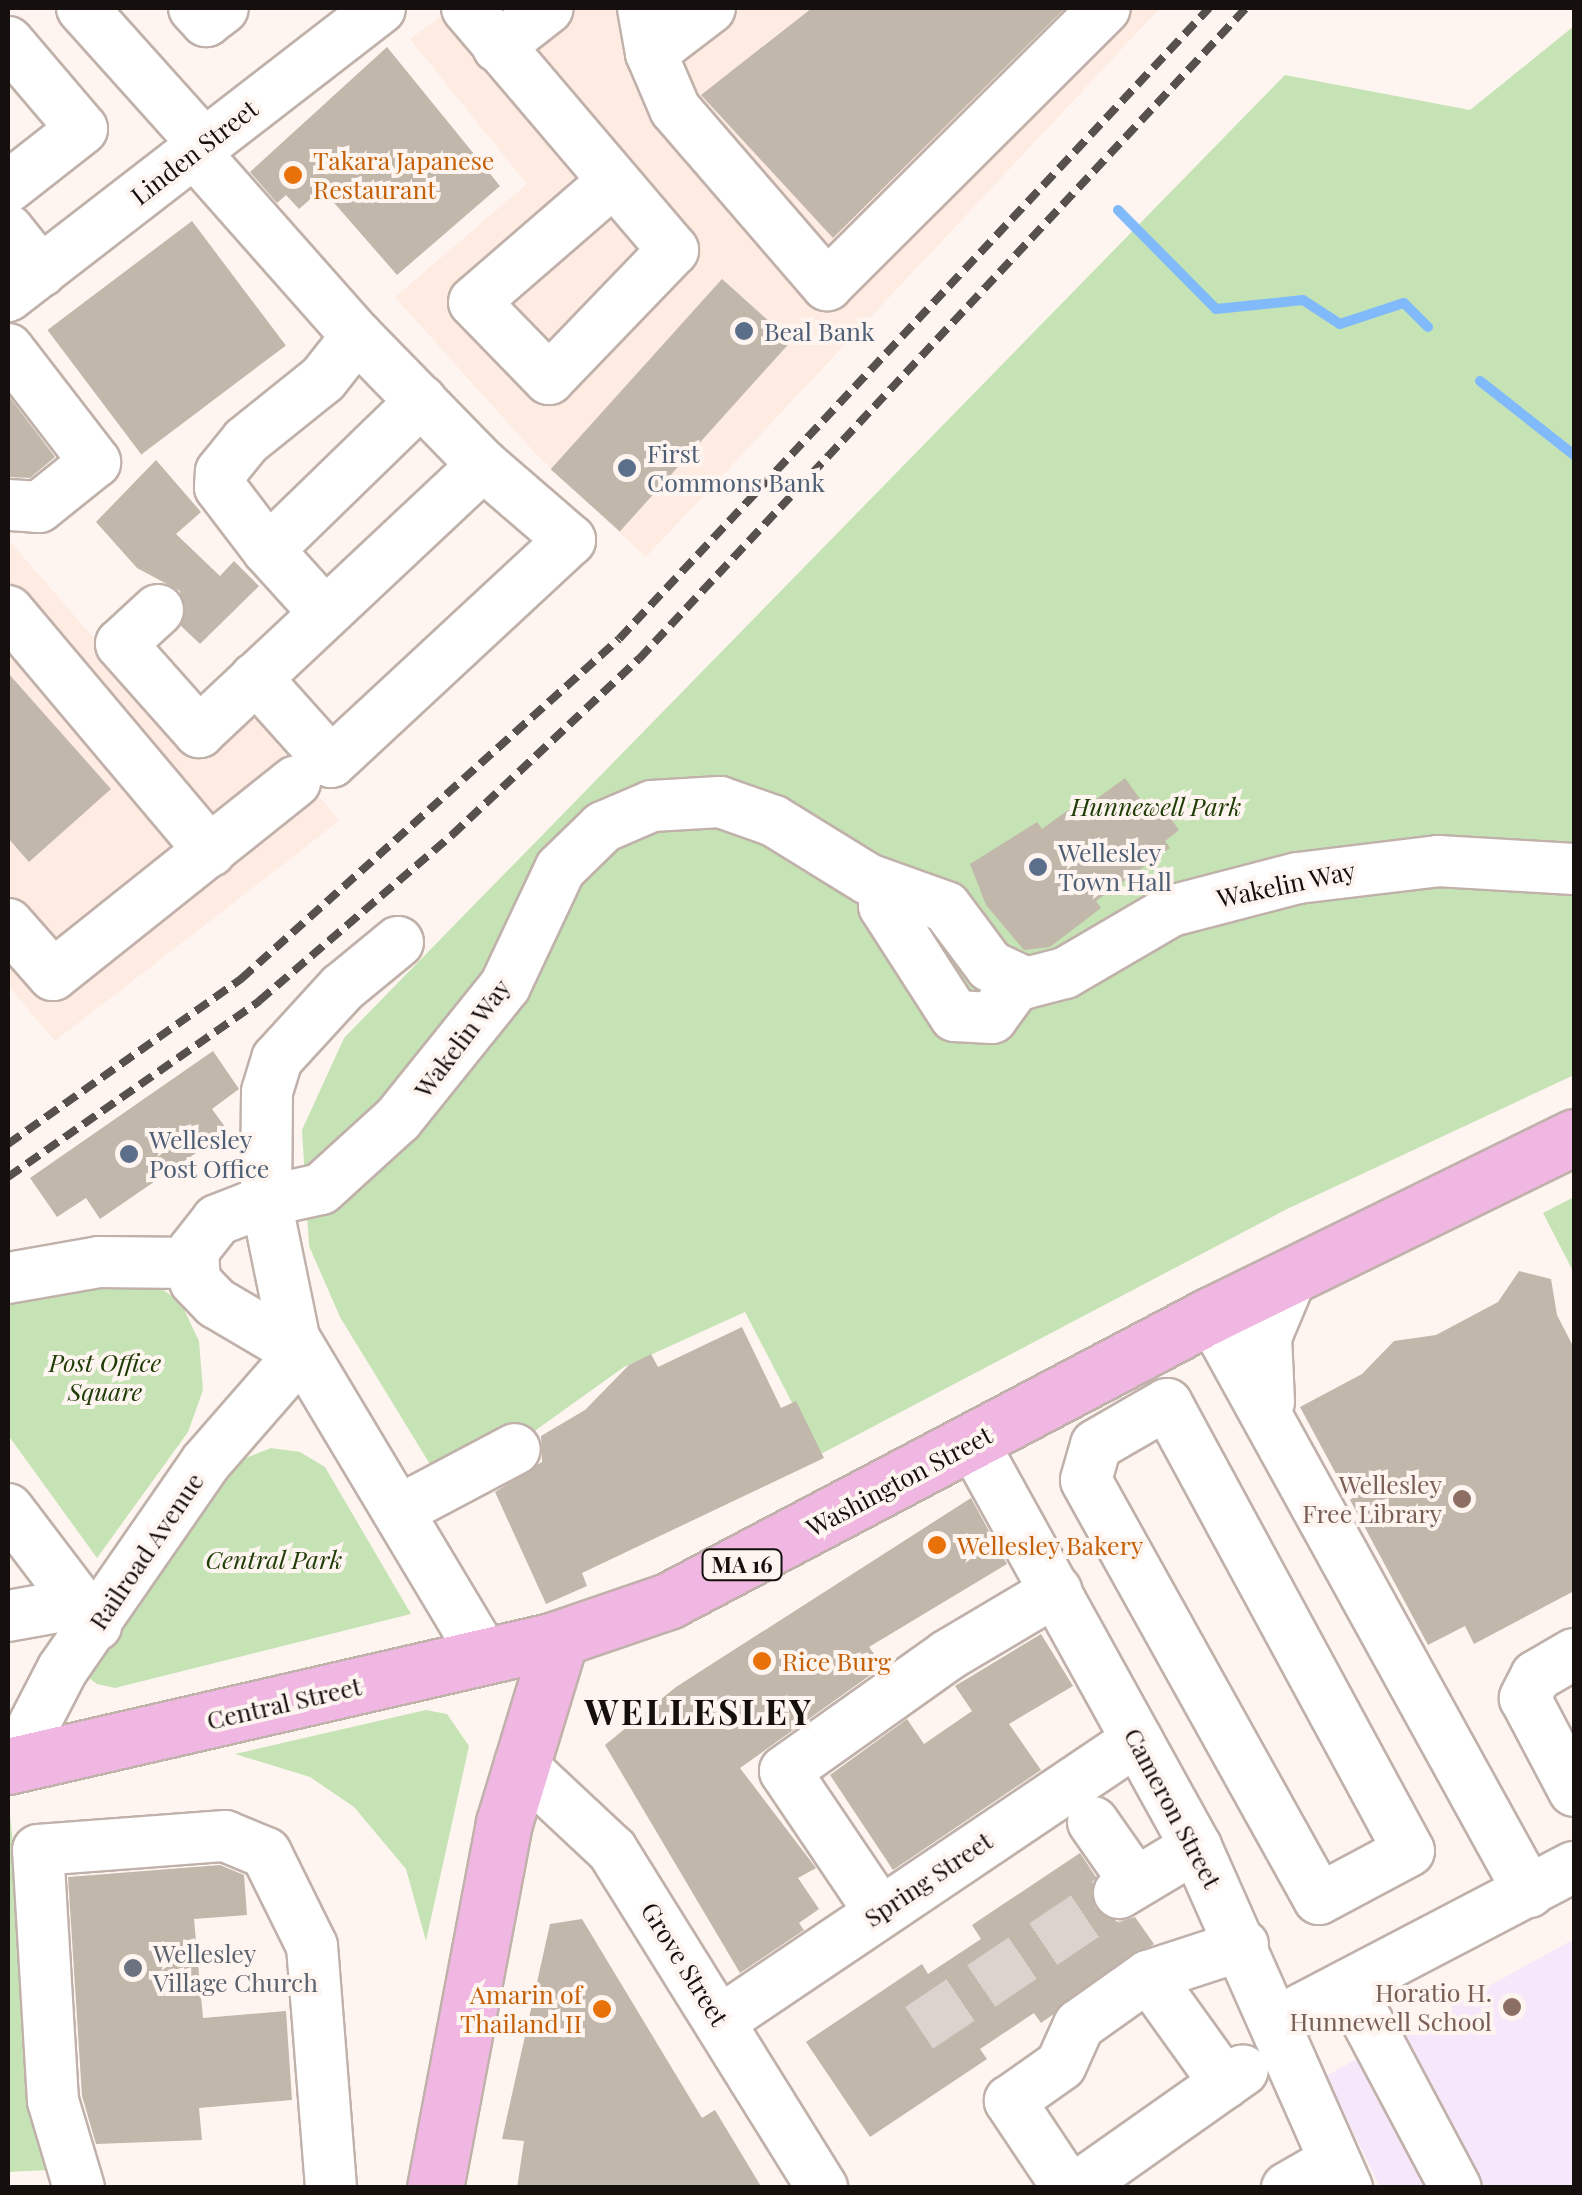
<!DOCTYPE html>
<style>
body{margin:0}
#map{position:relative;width:1582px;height:2195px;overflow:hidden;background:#fef5f0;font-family:"Playfair Display",serif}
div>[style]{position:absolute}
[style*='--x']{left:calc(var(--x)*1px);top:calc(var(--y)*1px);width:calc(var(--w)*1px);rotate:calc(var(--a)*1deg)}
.built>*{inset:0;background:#feebe2}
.education>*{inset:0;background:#f7e7fa}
.green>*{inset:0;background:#c6e3b5}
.stream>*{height:10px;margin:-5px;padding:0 5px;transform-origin:5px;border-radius:5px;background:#81bafb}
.building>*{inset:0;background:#c1b7ab;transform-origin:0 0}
.minor-tunnel>*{height:50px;margin-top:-25px;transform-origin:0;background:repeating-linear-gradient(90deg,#dbd3ce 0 50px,transparent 0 75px)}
.roads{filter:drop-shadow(2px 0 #c0b1aa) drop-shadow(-2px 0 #c0b1aa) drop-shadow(0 2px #c0b1aa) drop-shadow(0 -2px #c0b1aa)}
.minor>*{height:50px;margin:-25px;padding:0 25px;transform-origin:25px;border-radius:25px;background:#fff}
.major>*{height:55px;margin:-27.5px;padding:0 27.5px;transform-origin:27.5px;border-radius:27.5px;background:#efb7e1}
.rail>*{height:8px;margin-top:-4px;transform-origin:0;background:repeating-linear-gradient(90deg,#57514e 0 15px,transparent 0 23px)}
.dots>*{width:28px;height:28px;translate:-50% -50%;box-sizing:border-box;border:5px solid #fef5f0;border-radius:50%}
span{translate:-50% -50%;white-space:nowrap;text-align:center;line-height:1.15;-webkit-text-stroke:8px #fef5f0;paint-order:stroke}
.shield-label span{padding:2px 8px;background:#fef5f0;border:2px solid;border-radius:8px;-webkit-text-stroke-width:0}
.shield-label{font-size:22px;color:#15100e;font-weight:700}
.street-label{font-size:25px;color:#15100e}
.food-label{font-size:25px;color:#c56008}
.left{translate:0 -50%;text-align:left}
.right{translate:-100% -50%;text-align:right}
.service-label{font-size:25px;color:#4e5e75}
.park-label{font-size:25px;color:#203c07;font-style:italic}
.education-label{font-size:25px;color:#785e54}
.worship-label{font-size:25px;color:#5b616d}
.district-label{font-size:35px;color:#15100e;font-weight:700;letter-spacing:2.5px}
.frame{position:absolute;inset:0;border:10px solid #15100e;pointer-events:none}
</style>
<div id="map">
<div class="built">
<i style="clip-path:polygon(452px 8px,1160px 8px,646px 557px,535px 453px,395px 297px,527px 184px,410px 39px)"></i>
<i style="clip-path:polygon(8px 539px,191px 751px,245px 704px,339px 821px,55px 1041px,8px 985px)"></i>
</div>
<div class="education">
<i style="clip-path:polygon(1574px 1939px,1574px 2187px,1380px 2187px,1326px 2076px)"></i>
</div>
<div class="green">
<i style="clip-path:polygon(1574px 26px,1574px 1075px,1287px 1209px,819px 1455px,745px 1312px,624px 1367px,522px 1440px,439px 1479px,340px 1317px,309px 1246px,302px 1130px,344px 1038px,1285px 75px,1470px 110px)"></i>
<i style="clip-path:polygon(1574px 1197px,1574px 1273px,1543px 1213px)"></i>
<i style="clip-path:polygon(154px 1283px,181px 1303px,199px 1341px,203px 1390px,188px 1432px,97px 1558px,8px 1435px,8px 1295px,62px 1284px)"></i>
<i style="clip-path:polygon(271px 1448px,300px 1452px,325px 1467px,411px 1614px,115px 1688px,97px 1684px,89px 1678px,222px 1480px,243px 1459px)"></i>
<i style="clip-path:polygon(426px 1710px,447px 1714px,469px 1746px,426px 1941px,406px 1869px,354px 1807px,310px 1777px,235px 1754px)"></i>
<i style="clip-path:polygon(10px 1815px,48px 2170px,8px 2172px,8px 1816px)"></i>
</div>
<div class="stream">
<i style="--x:1118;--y:210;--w:139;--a:45.3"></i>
<i style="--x:1216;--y:309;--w:87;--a:-5.9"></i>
<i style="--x:1303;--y:300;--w:44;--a:33"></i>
<i style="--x:1340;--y:324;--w:67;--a:-18.2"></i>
<i style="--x:1404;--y:303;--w:34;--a:45"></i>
<i style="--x:1480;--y:381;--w:120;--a:38.2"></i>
</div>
<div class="building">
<i style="clip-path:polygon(812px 8px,1065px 8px,833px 238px,701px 95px)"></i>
<i style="clip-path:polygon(387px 47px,500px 186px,397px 275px,322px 189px,299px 209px,286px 195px,277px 203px,250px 172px)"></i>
<i style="left:192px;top:221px;width:156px;height:181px;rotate:53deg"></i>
<i style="left:722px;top:279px;width:93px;height:256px;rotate:42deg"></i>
<i style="clip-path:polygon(8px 395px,55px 457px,30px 478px,8px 477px)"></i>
<i style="clip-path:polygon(156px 460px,201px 512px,176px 534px,220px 576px,234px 561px,259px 586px,200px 644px,181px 626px,180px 591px,137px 568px,96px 522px)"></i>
<i style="clip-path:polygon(8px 673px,111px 789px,29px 862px,8px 838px)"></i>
<i style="clip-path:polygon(1125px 778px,1153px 817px,1164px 809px,1179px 830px,1165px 841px,1170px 848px,1096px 901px,1101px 908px,1050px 947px,1024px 950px,986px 905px,970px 864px,1037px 822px,1042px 829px,1068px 810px,1080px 811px)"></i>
<i style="clip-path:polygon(213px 1051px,239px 1089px,212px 1109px,228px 1131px,100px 1219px,86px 1198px,57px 1217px,30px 1178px)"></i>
<i style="clip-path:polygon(1519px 1271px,1551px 1279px,1557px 1315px,1574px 1348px,1574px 1591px,1474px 1644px,1465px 1626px,1428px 1645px,1300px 1407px,1362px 1374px,1394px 1341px,1436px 1335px,1498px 1302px)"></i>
<i style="clip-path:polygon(742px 1327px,781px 1408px,796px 1401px,824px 1458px,582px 1573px,587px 1586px,546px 1604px,495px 1492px,542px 1462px,541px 1436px,585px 1410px,629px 1365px,651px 1354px,658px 1367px)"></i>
<i style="clip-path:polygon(971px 1498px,1007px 1564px,869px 1647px,883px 1666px,740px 1768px,816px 1868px,798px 1878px,819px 1909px,799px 1923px,804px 1930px,740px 1973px,605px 1745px,676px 1687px)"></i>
<i style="clip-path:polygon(1041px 1634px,1073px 1686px,1009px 1724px,1041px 1770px,893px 1870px,830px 1775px,907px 1719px,924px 1744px,972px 1711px,955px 1686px)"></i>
<i style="clip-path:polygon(1080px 1853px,1096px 1877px,1095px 1908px,1118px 1922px,1135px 1917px,1154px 1944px,1041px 2023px,1034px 2013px,980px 2049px,987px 2059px,870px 2137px,806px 2042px,922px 1964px,928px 1974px,981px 1939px,972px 1925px)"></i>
<i style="clip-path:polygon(220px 1865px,244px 1875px,247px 1915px,194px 1919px,203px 2018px,286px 2011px,292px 2100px,199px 2108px,202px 2140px,96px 2144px,82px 2096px,68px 1877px)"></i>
<i style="clip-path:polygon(582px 1919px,702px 2118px,715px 2110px,762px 2188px,517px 2188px,524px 2141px,502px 2139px,550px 1924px)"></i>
</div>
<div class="minor-tunnel">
<i style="--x:919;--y:2028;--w:241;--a:-34"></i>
</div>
<div class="roads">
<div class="minor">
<i style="--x:82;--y:8;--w:183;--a:48.1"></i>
<i style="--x:194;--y:8;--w:18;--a:47"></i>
<i style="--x:206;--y:21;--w:21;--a:-37"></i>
<i style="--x:467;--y:8;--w:318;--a:49.6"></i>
<i style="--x:673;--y:250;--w:179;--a:133.9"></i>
<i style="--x:549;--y:379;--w:107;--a:-134.2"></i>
<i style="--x:474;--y:302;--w:180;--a:-40.9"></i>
<i style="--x:643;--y:8;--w:46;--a:79.9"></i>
<i style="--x:651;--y:53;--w:74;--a:-37.3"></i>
<i style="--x:8;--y:42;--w:114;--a:49.6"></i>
<i style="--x:82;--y:129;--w:94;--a:141.9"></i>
<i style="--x:498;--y:47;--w:63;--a:-38"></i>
<i style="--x:651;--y:53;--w:61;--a:66.8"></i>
<i style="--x:675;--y:109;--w:233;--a:49.2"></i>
<i style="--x:827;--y:285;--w:392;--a:-44.9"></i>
<i style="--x:194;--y:152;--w:246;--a:48.5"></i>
<i style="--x:357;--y:336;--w:180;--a:45.7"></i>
<i style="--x:483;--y:465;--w:115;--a:40.8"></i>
<i style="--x:570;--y:540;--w:326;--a:137.1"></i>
<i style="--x:331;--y:762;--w:113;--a:-131.8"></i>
<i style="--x:8;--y:230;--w:53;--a:51.2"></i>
<i style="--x:8;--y:296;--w:470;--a:-37.7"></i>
<i style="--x:357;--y:336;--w:55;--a:128.3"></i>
<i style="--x:323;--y:379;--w:99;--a:141.2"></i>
<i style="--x:246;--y:441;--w:40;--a:129"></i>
<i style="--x:221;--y:472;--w:15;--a:94"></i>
<i style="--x:220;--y:487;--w:79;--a:52.7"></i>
<i style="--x:268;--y:550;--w:214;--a:-44.2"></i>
<i style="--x:8;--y:349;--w:143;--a:52.4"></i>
<i style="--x:95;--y:462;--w:72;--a:141.2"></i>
<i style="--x:39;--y:507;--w:31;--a:-176"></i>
<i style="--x:268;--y:550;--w:85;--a:47.9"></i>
<i style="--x:158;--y:610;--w:50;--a:137.4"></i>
<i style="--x:121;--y:644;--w:118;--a:48.4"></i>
<i style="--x:199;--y:732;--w:390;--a:-43.2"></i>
<i style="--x:8;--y:611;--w:314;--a:49.9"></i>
<i style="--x:883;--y:885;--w:21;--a:87"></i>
<i style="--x:884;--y:906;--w:131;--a:57.2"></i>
<i style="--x:955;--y:1016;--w:37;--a:3"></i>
<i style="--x:992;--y:1018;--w:44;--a:-54.2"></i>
<i style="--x:8;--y:924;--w:68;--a:48.6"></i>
<i style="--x:53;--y:975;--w:310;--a:-38.6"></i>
<i style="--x:398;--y:942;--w:72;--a:140.6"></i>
<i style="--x:342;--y:988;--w:96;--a:132.5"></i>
<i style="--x:277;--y:1059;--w:34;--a:107"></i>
<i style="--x:267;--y:1092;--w:109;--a:90.5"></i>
<i style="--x:266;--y:1201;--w:56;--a:-12.3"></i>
<i style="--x:321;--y:1189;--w:104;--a:-42.3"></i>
<i style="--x:398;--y:1119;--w:171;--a:-51.2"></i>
<i style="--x:505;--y:986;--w:129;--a:-64.8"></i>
<i style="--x:560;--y:869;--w:60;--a:-44.3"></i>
<i style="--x:603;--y:827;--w:53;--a:-23.2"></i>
<i style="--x:652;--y:806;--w:68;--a:-3.4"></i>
<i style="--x:720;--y:802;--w:57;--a:19.4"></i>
<i style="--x:774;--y:821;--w:110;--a:31.7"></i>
<i style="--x:868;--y:879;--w:83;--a:19.7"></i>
<i style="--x:946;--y:907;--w:74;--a:53.3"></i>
<i style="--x:990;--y:966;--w:40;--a:25"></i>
<i style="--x:1026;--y:983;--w:40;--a:-14.4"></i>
<i style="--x:1065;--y:973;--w:123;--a:-30.3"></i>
<i style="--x:1171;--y:911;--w:131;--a:-14.6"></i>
<i style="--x:1298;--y:878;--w:141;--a:-6.9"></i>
<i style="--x:1438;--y:861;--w:136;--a:3.4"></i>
<i style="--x:8;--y:1278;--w:92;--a:-10"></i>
<i style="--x:99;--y:1262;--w:92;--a:0.6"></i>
<i style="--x:1211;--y:1315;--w:659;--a:61.14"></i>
<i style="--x:301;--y:1353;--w:99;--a:-149.5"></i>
<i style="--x:216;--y:1303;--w:30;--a:-134"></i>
<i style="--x:195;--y:1281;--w:30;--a:-94"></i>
<i style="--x:193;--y:1251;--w:39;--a:-52"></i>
<i style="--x:217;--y:1220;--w:53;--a:-21.2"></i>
<i style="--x:266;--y:1201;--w:140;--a:78.4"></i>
<i style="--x:294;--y:1338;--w:372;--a:59.1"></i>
<i style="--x:1269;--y:1402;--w:65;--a:-92.6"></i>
<i style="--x:1266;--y:1337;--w:67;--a:-67.2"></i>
<i style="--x:1167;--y:1404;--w:508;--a:61.57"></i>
<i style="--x:1409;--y:1851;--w:102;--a:151.9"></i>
<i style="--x:1319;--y:1899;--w:479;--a:-119.1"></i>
<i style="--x:1086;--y:1480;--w:36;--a:-74"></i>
<i style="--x:1096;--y:1445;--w:82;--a:-30"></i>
<i style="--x:972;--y:1441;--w:464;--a:61.1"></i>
<i style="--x:1196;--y:1847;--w:373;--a:66.1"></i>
<i style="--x:8;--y:1509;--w:146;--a:52.8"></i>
<i style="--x:398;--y:1511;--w:132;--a:-27.9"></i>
<i style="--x:8;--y:1616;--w:68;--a:-10.2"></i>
<i style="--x:1574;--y:1654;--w:44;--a:149.9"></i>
<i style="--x:1536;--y:1676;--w:25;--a:117"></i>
<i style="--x:1525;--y:1698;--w:105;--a:62.2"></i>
<i style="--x:520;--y:1764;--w:126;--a:43.1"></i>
<i style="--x:612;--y:1850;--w:398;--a:58.1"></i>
<i style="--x:13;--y:1765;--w:107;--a:-62.7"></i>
<i style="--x:62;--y:1670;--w:253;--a:-55.3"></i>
<i style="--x:206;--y:1462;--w:145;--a:-48.9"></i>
<i style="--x:1093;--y:1822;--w:73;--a:55"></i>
<i style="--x:1119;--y:1893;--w:90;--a:-30.9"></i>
<i style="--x:880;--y:1912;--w:170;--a:-124"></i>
<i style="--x:785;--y:1771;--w:200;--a:-35.4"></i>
<i style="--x:948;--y:1655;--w:126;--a:-30.7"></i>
<i style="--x:1148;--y:1976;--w:132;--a:54.3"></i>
<i style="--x:1350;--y:1989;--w:225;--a:62"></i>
<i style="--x:720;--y:2021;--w:503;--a:-33.97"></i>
<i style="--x:1275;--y:2023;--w:337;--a:-27.6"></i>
<i style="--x:79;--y:2188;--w:91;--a:-106.6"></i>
<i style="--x:53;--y:2101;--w:251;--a:-93.4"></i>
<i style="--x:38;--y:1850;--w:188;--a:-4.3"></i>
<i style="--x:225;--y:1836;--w:44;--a:22.5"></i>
<i style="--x:266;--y:1853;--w:104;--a:63.7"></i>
<i style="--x:312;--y:1946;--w:243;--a:85.5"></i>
<i style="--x:1068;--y:2188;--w:105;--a:-123.7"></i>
<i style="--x:1010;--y:2101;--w:62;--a:-35.2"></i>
<i style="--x:1061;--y:2065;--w:44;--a:-65.8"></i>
<i style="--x:1079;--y:2025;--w:85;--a:-35.4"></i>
<i style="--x:1148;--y:1976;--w:100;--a:-18.1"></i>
<i style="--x:1076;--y:2188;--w:204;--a:-35.2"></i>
<i style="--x:1287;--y:2188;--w:54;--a:-29.9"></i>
</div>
<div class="major">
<i style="--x:8;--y:1766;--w:557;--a:-12.96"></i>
<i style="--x:551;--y:1641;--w:124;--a:-18.9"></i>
<i style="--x:668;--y:1601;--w:614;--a:-27.78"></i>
<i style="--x:1211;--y:1315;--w:404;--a:-26.1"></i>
<i style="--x:435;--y:2188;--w:371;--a:-79.3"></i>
<i style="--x:504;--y:1823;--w:192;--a:-73.1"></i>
</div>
</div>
<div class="rail">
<i style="--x:8;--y:1144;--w:286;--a:-35.3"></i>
<i style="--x:241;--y:979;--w:508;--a:-41.97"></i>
<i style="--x:619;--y:639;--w:864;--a:-46.92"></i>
<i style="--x:8;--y:1177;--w:307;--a:-35"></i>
<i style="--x:259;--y:1001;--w:255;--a:-40.7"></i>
<i style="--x:452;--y:835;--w:257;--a:-43.3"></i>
<i style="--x:639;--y:659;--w:890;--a:-47"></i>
</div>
<div class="dots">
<i style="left:293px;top:175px;background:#e8710a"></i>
<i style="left:744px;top:331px;background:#5c6f8a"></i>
<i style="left:627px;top:468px;background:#5c6f8a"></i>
<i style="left:1038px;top:867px;background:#5c6f8a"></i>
<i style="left:129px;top:1154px;background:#5c6f8a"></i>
<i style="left:1462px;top:1499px;background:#8d6e63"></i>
<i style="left:937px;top:1545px;background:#e8710a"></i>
<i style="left:762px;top:1661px;background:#e8710a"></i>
<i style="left:133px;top:1968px;background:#6b7280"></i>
<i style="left:1512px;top:2007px;background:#8d6e63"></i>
<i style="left:602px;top:2009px;background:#e8710a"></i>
</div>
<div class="shield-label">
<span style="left:742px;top:1565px">MA 16</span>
</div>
<div class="street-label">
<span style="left:194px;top:152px;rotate:-38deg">Linden Street</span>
<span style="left:1286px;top:884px;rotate:-12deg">Wakelin Way</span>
<span style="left:462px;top:1038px;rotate:-53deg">Wakelin Way</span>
<span style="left:899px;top:1481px;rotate:-28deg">Washington Street</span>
<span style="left:146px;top:1551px;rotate:-56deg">Railroad Avenue</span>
<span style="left:284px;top:1703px;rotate:-13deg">Central Street</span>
<span style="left:1173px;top:1808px;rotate:62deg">Cameron Street</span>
<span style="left:928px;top:1879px;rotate:-34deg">Spring Street</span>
<span style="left:685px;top:1964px;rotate:58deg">Grove Street</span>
</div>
<div class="food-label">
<span class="left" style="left:313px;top:175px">Takara Japanese<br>Restaurant</span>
<span class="left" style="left:957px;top:1545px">Wellesley Bakery</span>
<span class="left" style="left:782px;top:1661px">Rice Burg</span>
<span class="right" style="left:582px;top:2009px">Amarin of<br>Thailand II</span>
</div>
<div class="service-label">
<span class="left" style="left:764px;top:331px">Beal Bank</span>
<span class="left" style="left:647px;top:468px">First<br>Commons Bank</span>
<span class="left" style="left:1058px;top:867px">Wellesley<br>Town Hall</span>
<span class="left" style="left:149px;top:1154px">Wellesley<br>Post Office</span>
</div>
<div class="park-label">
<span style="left:1156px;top:806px">Hunnewell Park</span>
<span style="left:105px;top:1377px">Post Office<br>Square</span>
<span style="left:274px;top:1559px">Central Park</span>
</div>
<div class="education-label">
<span class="right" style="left:1442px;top:1499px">Wellesley<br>Free Library</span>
<span class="right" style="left:1492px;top:2007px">Horatio H.<br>Hunnewell School</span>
</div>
<div class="worship-label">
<span class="left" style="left:153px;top:1968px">Wellesley<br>Village Church</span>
</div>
<div class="district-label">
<span style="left:699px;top:1711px">WELLESLEY</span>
</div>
<div class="frame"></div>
</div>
